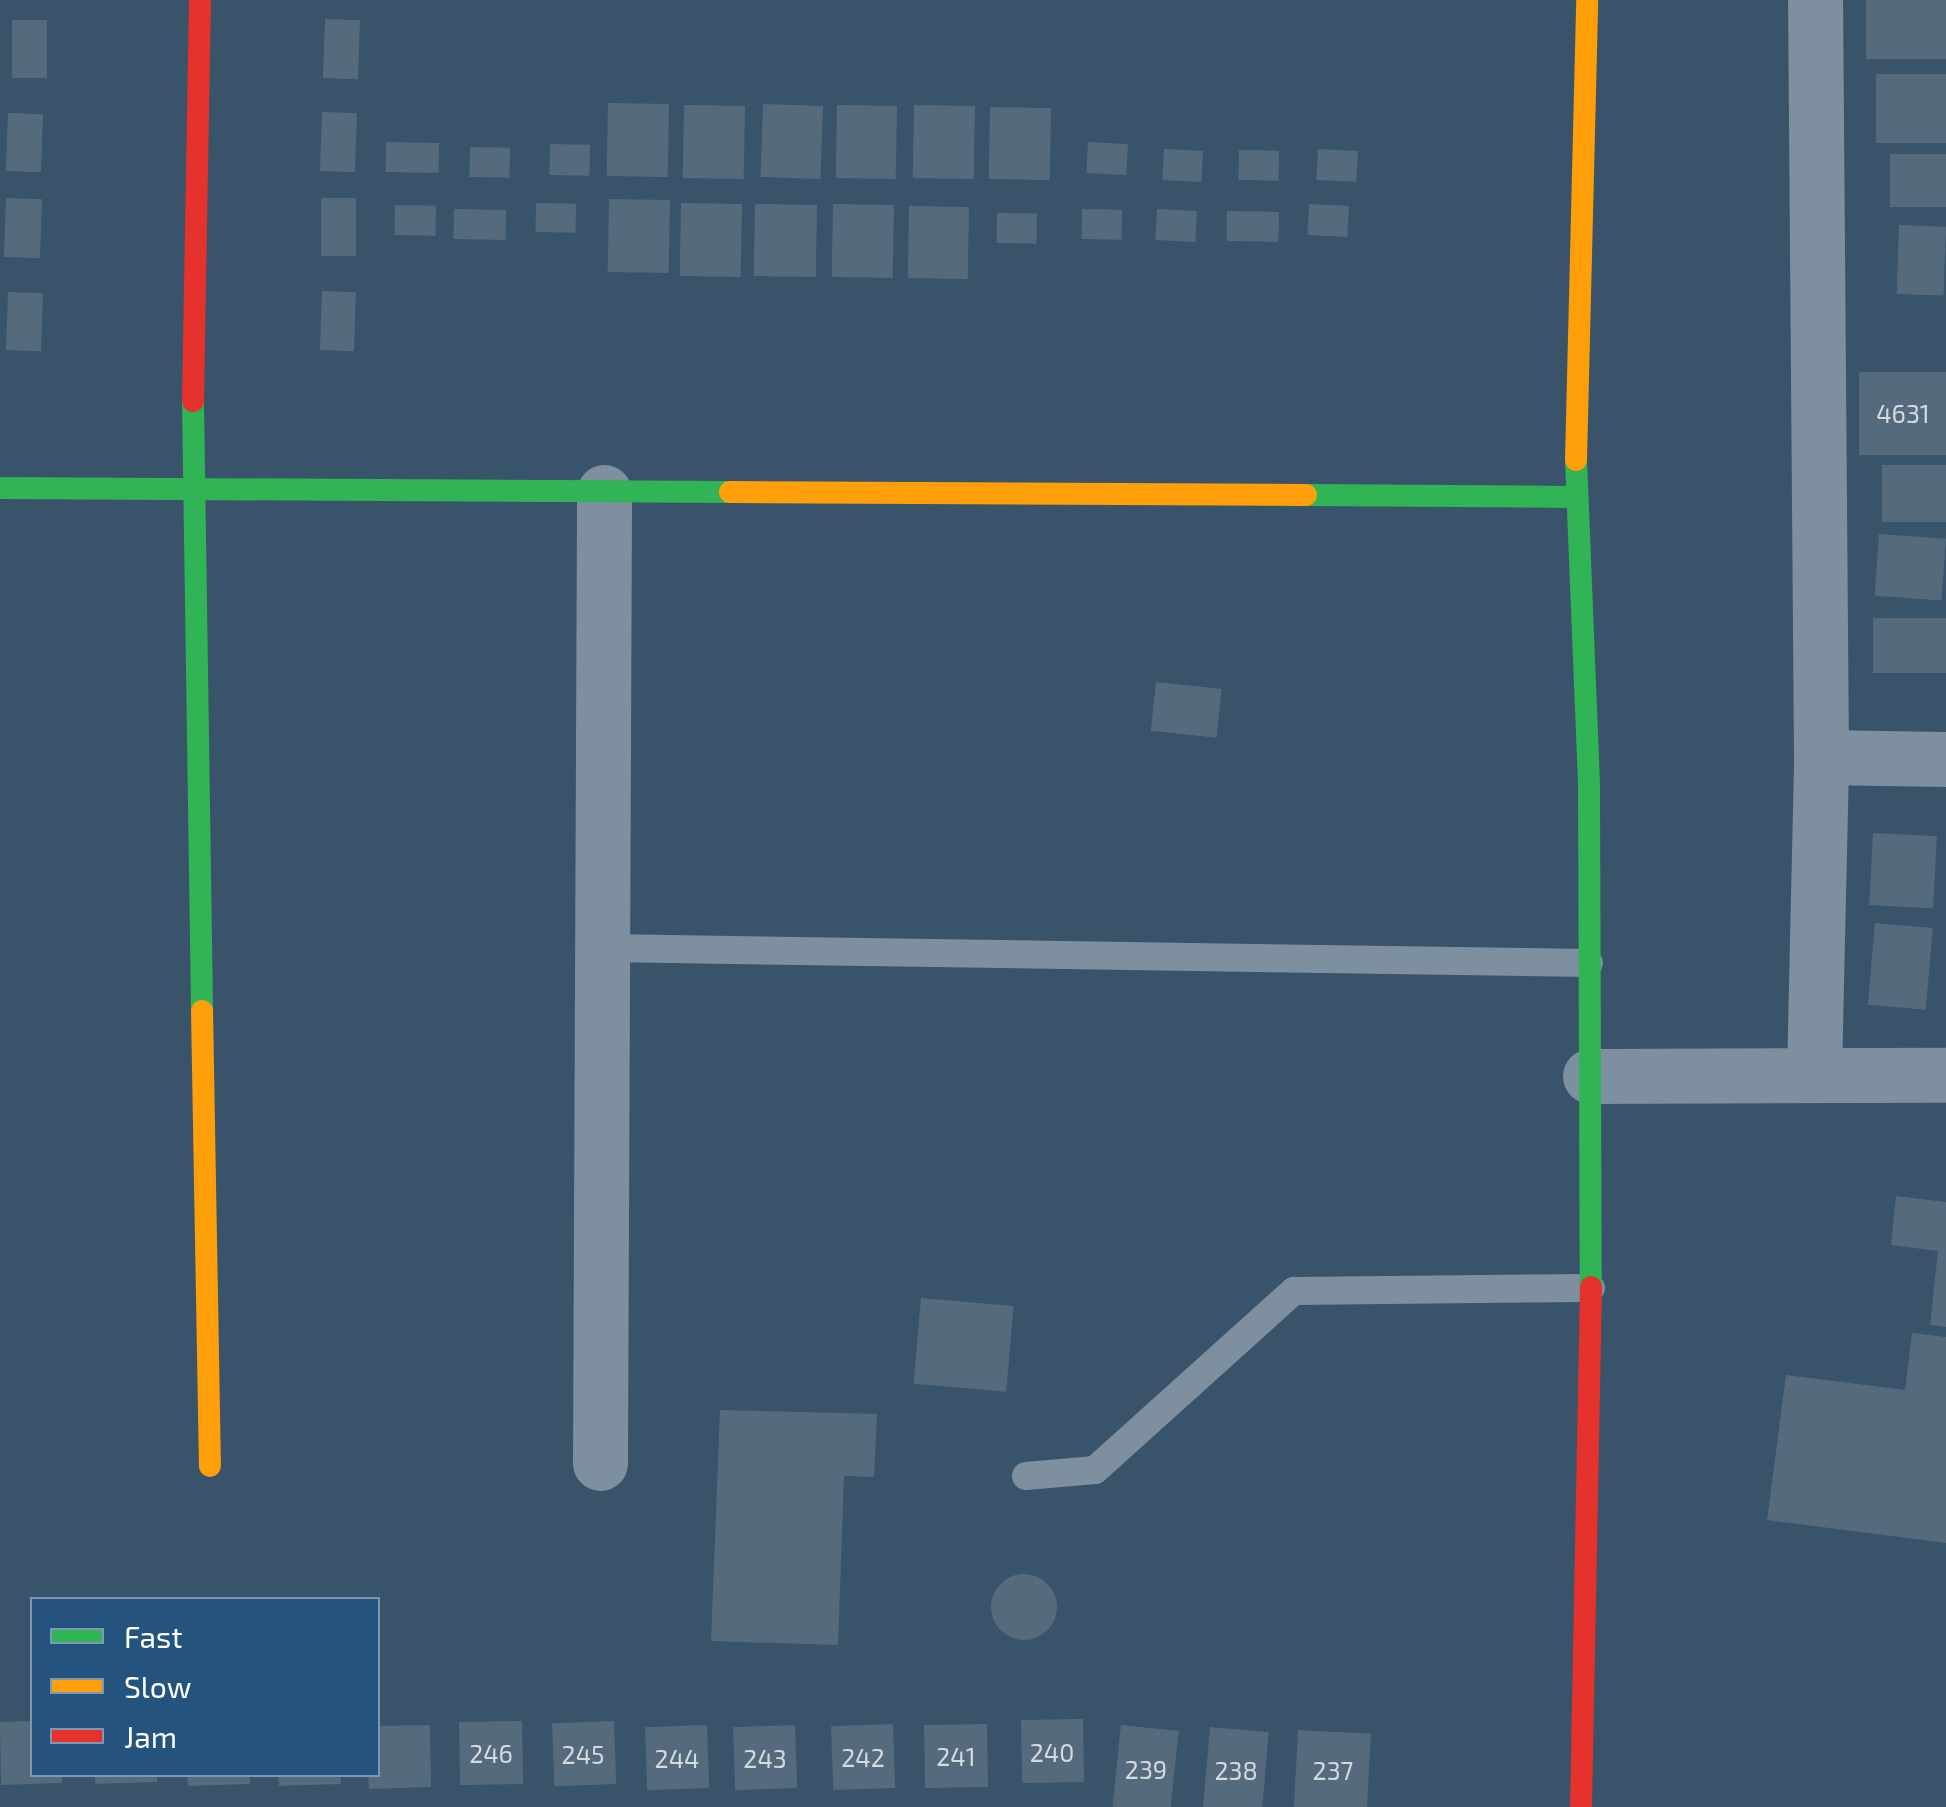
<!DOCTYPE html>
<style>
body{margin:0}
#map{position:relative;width:1946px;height:1807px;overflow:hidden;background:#38536a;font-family:"Exo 2",sans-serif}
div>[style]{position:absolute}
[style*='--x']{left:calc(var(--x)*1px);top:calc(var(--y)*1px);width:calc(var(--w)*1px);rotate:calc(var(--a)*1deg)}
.building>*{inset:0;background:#556b7d;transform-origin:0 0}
.round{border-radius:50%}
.lane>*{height:28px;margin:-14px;padding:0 14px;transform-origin:14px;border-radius:14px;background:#7e8fa0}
.street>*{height:55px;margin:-27.5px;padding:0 27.5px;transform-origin:27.5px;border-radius:27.5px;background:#7e8fa0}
.fast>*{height:22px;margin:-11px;padding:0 11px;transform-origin:11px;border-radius:11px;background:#30b455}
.slow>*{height:22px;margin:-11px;padding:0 11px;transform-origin:11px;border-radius:11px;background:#ff9f0a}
.jam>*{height:22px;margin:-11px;padding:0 11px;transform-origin:11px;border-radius:11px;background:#e5322d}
span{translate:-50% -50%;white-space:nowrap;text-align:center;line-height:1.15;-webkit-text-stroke:9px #24547e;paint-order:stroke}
.number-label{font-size:25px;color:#d4dade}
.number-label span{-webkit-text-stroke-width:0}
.legend{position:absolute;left:30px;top:1597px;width:350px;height:180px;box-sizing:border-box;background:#24547e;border:2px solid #7c98b2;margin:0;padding:12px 18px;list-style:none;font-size:30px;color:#fff}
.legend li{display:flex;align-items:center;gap:20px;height:50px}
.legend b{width:50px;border:2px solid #7c98b2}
</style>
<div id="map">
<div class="building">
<i style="left:1866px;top:0;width:80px;height:59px"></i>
<i style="left:325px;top:19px;width:35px;height:59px;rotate:2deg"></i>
<i style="left:12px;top:20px;width:35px;height:58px"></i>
<i style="left:1876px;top:74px;width:70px;height:69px"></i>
<i style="left:608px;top:103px;width:61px;height:73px;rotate:1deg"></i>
<i style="left:763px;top:104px;width:60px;height:73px;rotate:2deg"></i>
<i style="left:684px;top:105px;width:61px;height:73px;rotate:1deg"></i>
<i style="left:837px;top:105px;width:60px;height:73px;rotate:1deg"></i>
<i style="left:914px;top:105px;width:61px;height:73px;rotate:1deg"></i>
<i style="left:990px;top:107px;width:61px;height:72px;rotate:1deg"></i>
<i style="left:322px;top:112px;width:35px;height:59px;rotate:2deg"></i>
<i style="left:8px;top:113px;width:35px;height:58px;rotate:2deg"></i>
<i style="left:386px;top:142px;width:53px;height:30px;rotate:1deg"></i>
<i style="left:1088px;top:142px;width:40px;height:31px;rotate:3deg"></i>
<i style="left:550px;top:144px;width:40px;height:31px;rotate:1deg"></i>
<i style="left:470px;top:147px;width:40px;height:30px;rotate:1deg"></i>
<i style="left:1164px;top:149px;width:39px;height:31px;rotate:3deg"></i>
<i style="left:1318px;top:149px;width:40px;height:31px;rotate:3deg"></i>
<i style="left:1239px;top:150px;width:40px;height:30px;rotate:1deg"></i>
<i style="left:1890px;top:154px;width:56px;height:53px"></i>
<i style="left:6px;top:198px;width:36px;height:59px;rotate:2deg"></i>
<i style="left:321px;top:198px;width:35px;height:58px"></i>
<i style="left:609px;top:199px;width:61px;height:73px;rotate:1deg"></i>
<i style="left:536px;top:203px;width:40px;height:29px;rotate:1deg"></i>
<i style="left:681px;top:203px;width:61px;height:73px;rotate:1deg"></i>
<i style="left:755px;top:204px;width:62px;height:72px;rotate:1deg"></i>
<i style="left:833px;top:204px;width:61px;height:73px;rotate:1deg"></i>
<i style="left:1309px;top:204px;width:40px;height:31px;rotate:3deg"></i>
<i style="left:395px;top:205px;width:41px;height:30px;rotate:1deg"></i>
<i style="left:909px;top:206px;width:60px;height:72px;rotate:1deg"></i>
<i style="left:454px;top:209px;width:52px;height:30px;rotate:1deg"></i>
<i style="left:1082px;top:209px;width:40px;height:30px;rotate:1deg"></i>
<i style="left:1157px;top:209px;width:40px;height:31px;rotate:3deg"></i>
<i style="left:1227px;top:211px;width:52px;height:30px;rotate:1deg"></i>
<i style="left:997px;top:213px;width:40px;height:30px;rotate:1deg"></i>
<i style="left:1899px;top:225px;width:47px;height:69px;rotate:2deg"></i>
<i style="left:322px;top:291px;width:34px;height:59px;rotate:2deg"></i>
<i style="left:8px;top:292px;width:35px;height:58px;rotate:2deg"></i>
<i style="left:1859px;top:372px;width:87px;height:83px"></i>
<i style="left:1882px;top:465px;width:64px;height:57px"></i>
<i style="left:1879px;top:534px;width:67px;height:62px;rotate:4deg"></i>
<i style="left:1873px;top:618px;width:73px;height:55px"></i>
<i style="left:1156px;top:682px;width:66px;height:49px;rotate:6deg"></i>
<i style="left:1873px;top:833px;width:64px;height:72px;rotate:3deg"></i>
<i style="left:1875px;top:923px;width:58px;height:82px;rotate:5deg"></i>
<i style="clip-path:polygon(1896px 1196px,1946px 1202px,1946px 1327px,1930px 1325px,1938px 1251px,1891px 1245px)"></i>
<i style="left:921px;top:1298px;width:93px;height:86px;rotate:5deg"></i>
<i style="clip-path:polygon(1912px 1333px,1946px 1337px,1946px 1543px,1767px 1520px,1786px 1375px,1905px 1390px)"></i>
<i style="clip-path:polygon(720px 1410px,877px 1414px,874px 1477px,844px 1476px,838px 1645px,711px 1641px)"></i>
<i class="round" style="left:991px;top:1574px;width:66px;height:66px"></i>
<i style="left:1083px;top:1719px;width:63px;height:62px;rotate:89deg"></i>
<i style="clip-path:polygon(32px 1721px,32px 1774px,62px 1774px,62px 1783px,1px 1785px,0 1722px)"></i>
<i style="left:522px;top:1721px;width:63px;height:63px;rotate:89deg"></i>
<i style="left:614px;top:1721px;width:63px;height:62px;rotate:88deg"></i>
<i style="left:893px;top:1724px;width:64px;height:62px;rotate:88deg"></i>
<i style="left:987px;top:1724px;width:63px;height:63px;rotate:89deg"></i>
<i style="clip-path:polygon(430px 1725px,431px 1787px,369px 1789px,368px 1774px,378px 1774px,378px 1726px)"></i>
<i style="left:707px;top:1725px;width:63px;height:62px;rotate:88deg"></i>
<i style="left:795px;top:1725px;width:63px;height:62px;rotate:88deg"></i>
<i style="left:1121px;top:1725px;width:58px;height:82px;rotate:6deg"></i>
<i style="left:1210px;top:1727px;width:59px;height:80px;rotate:5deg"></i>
<i style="left:1298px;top:1730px;width:73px;height:77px;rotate:3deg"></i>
<i style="clip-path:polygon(95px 1774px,157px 1774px,157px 1782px,95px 1784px)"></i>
<i style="clip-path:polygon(187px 1774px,250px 1774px,250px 1784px,188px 1786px)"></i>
<i style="clip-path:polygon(278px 1774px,341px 1774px,341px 1784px,279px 1786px)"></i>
</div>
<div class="lane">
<i style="--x:607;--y:948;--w:982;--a:0.88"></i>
<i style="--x:1026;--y:1476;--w:69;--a:-5"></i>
<i style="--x:1095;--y:1470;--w:268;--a:-42"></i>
<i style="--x:1294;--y:1291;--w:297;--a:-0.6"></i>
</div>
<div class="street">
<i style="--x:1821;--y:757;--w:125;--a:0.9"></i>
<i style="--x:1814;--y:1073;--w:316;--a:-88.7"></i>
<i style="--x:1821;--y:757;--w:757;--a:-90.45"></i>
<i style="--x:1590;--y:1076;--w:356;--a:-0.2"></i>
<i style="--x:600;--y:1463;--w:971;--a:-89.76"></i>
</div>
<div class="fast">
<i style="--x:193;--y:401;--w:610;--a:89.15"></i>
<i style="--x:1576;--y:460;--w:329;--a:87.7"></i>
<i style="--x:1589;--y:789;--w:498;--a:89.8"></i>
<i style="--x:0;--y:488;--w:730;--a:0.31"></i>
<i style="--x:1306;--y:495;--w:269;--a:0.4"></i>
</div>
<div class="slow">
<i style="--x:1576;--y:460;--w:460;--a:-88.6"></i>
<i style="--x:730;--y:492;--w:576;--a:0.3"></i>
<i style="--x:202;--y:1011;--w:455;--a:89"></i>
</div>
<div class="jam">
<i style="--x:193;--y:401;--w:401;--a:-89"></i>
<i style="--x:1581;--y:1807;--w:520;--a:-88.9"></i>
</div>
<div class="number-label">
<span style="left:1903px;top:413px">4631</span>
<span style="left:1052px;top:1752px">240</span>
<span style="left:491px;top:1753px">246</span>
<span style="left:583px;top:1754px">245</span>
<span style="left:956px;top:1756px">241</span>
<span style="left:863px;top:1757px">242</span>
<span style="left:677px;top:1758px">244</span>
<span style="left:765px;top:1758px">243</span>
<span style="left:1146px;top:1769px">239</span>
<span style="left:1236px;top:1770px">238</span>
<span style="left:1333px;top:1770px">237</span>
</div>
<ul class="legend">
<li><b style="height:12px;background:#30b455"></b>Fast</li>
<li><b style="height:12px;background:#ff9f0a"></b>Slow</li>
<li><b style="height:12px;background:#e5322d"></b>Jam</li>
</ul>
</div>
